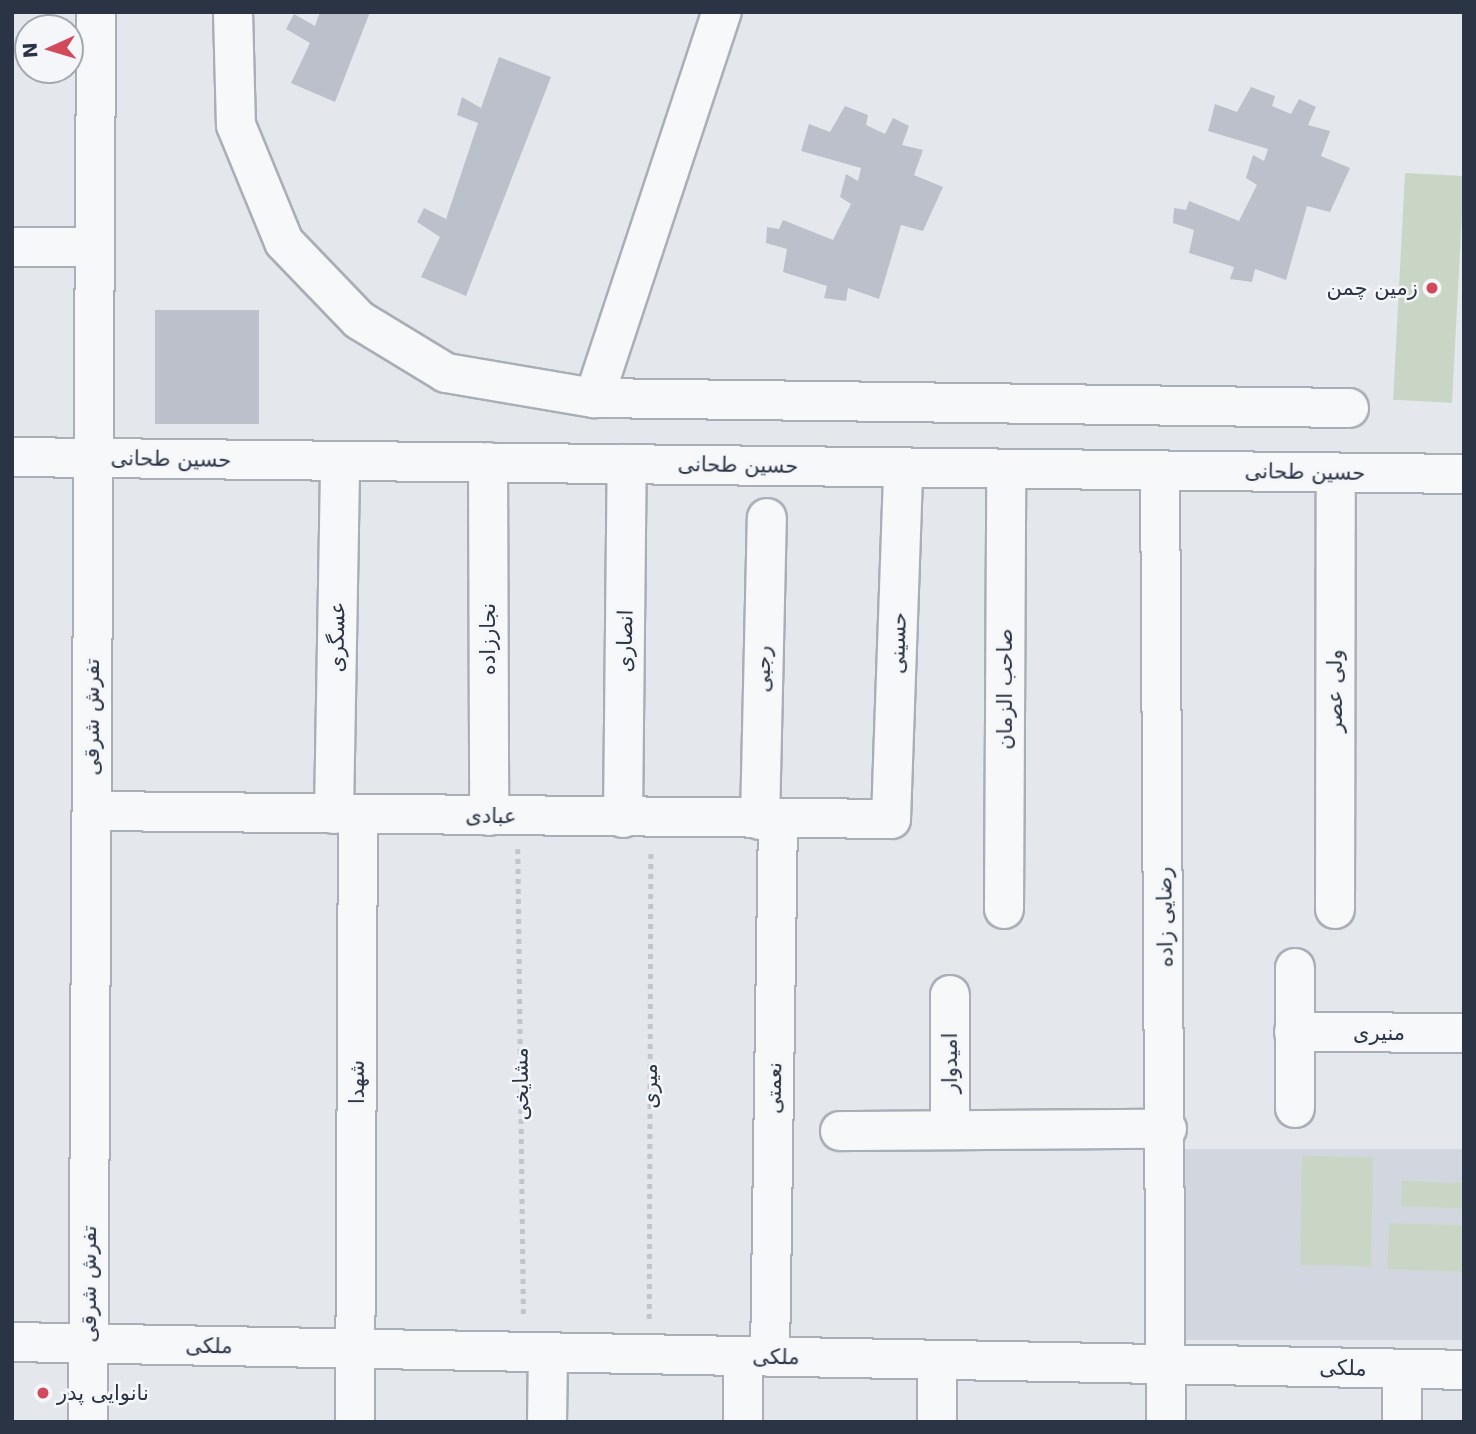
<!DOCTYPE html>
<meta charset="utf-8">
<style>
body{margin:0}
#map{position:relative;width:1476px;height:1434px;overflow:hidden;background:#e4e7ec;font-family:"DejaVu Sans",Vazirmatn,sans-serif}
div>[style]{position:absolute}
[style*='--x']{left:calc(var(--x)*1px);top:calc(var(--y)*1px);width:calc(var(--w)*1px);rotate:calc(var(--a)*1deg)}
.built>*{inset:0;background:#d2d6de;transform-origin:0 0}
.green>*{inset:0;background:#c9d6c5;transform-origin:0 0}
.building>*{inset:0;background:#bbc0ca;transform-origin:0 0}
.path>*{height:4.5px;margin-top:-2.25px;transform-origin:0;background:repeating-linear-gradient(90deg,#c2c5cb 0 5px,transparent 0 10px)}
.roads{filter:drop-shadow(2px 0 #a9aeb7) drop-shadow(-2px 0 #a9aeb7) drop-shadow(0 2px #a9aeb7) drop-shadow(0 -2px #a9aeb7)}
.minor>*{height:38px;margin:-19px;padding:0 19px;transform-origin:19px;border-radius:19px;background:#f7f8fa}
.dots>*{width:19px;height:19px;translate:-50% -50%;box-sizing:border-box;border:4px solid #f4f6f9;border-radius:50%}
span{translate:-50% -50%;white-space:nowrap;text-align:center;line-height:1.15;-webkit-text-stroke:5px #f4f6f9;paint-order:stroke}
.poi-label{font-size:21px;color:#2b3445}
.right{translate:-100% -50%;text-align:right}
.left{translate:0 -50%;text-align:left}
.street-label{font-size:21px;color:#2b3445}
.frame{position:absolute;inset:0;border:14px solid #2b3445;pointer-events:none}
.north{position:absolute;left:14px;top:14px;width:70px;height:70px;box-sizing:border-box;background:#f4f6f9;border:2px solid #a4a8b1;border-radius:50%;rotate:266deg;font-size:19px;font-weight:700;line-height:28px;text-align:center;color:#2b3445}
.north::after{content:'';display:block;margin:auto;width:24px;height:32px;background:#d1495b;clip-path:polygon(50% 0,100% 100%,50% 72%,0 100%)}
</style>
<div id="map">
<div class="built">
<i style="left:1464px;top:1149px;width:191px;height:286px;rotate:90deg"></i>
</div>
<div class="green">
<i style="left:1405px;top:173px;width:59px;height:227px;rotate:3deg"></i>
<i style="left:1302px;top:1156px;width:71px;height:109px;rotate:1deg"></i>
<i style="left:1402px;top:1181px;width:62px;height:25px;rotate:2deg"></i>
<i style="left:1389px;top:1223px;width:75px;height:46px;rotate:2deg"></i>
</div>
<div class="building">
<i style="clip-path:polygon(320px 12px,370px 12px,335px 102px,291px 83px,310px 43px,286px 29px,294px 14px,315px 26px)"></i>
<i style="clip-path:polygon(499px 57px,551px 77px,466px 296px,421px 277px,440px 237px,417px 222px,424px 208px,446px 219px,478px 123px,457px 115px,462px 97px,481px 108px)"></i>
<i style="clip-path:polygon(1251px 87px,1275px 96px,1272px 106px,1291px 114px,1299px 99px,1316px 107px,1308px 125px,1330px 131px,1321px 156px,1350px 168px,1330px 212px,1307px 206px,1286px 280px,1255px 269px,1252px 282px,1230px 279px,1234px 267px,1189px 253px,1194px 230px,1173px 223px,1174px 208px,1186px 210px,1189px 201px,1239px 221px,1257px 185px,1246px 178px,1253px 155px,1264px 161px,1268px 149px,1208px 131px,1215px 104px,1237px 112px)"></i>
<i style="clip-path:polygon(845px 106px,868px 115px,866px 125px,885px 134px,893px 118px,909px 126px,902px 145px,923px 150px,914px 175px,943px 187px,923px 231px,901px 225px,879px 299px,848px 288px,846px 301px,824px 298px,827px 286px,783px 272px,787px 249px,766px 243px,767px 227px,779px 229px,783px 220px,833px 240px,851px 204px,840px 197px,846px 174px,858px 181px,861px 168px,801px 151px,809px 124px,830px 132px)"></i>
<i style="left:155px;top:310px;width:104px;height:114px"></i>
</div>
<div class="path">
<i style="--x:518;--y:849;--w:467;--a:89.3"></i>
<i style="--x:649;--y:1319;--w:468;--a:-89.8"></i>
</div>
<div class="roads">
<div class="minor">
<i style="--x:233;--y:12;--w:113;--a:88.5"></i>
<i style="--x:236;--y:125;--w:126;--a:67.7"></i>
<i style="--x:284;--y:242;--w:108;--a:46.1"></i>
<i style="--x:359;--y:320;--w:102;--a:31.3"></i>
<i style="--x:446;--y:373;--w:150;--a:9.6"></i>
<i style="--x:594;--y:398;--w:755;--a:0.76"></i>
<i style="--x:12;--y:247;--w:82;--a:0"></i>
<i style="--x:594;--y:398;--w:407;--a:-71.7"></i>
<i style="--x:12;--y:457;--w:1452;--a:0.67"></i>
<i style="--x:488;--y:462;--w:354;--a:89.8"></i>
<i style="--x:1160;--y:470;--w:952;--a:89.64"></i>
<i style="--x:92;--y:811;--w:799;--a:0.57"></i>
<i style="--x:891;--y:819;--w:352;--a:-88"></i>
<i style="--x:334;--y:814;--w:353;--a:-89"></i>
<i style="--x:623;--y:818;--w:354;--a:-89.4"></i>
<i style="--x:760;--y:820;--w:302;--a:-88.7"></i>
<i style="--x:1004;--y:909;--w:440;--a:-89.7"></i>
<i style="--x:1335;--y:909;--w:436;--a:-89.9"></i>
<i style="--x:1294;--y:1032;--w:170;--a:0.3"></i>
<i style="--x:1295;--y:1108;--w:140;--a:-90"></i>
<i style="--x:950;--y:1130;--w:135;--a:-90"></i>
<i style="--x:840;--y:1131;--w:327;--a:-0.4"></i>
<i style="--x:12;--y:1342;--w:1452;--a:1.1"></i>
<i style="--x:770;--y:1357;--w:537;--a:-89.15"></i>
<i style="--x:88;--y:1422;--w:1410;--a:-89.67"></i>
<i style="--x:355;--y:1422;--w:608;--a:-89.72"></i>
<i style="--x:547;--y:1422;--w:69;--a:-89.2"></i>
<i style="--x:743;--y:1422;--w:66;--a:-90"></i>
<i style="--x:937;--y:1422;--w:62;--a:-90"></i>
<i style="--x:1402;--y:1422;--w:53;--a:-90"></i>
</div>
</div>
<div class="dots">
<i style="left:1432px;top:288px;background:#d1495b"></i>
<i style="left:43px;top:1393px;background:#d1495b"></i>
</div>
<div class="poi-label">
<span class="right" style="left:1418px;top:288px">زمین چمن</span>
<span class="left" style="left:57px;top:1393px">نانوایی پدر</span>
</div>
<div class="street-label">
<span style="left:171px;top:459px;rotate:1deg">حسین طحانی</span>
<span style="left:738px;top:465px;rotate:1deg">حسین طحانی</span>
<span style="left:1305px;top:472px;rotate:1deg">حسین طحانی</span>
<span style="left:337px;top:637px;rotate:-89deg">عسگری</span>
<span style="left:488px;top:639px;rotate:-90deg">نجارزاده</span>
<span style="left:625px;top:641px;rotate:-89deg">انصاری</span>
<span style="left:898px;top:643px;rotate:-88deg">حسینی</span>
<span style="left:763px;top:669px;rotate:-89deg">رجبی</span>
<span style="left:1005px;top:689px;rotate:-90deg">صاحب الزمان</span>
<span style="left:1335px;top:691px;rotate:-90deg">ولی عصر</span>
<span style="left:92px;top:717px;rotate:-90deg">تفرش شرقی</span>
<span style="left:491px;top:816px;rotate:1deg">عبادی</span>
<span style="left:1165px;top:917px;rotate:-91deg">رضایی زاده</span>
<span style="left:1379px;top:1033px">منیری</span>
<span style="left:950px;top:1063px;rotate:-90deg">امیدوار</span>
<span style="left:357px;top:1082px;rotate:-90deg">شهدا</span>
<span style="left:521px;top:1084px;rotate:-91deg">مشایخی</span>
<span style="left:650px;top:1086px;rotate:-90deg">میری</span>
<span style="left:774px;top:1088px;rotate:-89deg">نعمتی</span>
<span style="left:89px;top:1284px;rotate:-90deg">تفرش شرقی</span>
<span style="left:209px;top:1346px;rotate:1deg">ملکی</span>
<span style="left:776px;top:1357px;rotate:1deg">ملکی</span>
<span style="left:1343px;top:1368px;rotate:1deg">ملکی</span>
</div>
<div class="frame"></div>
<div class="north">N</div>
</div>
